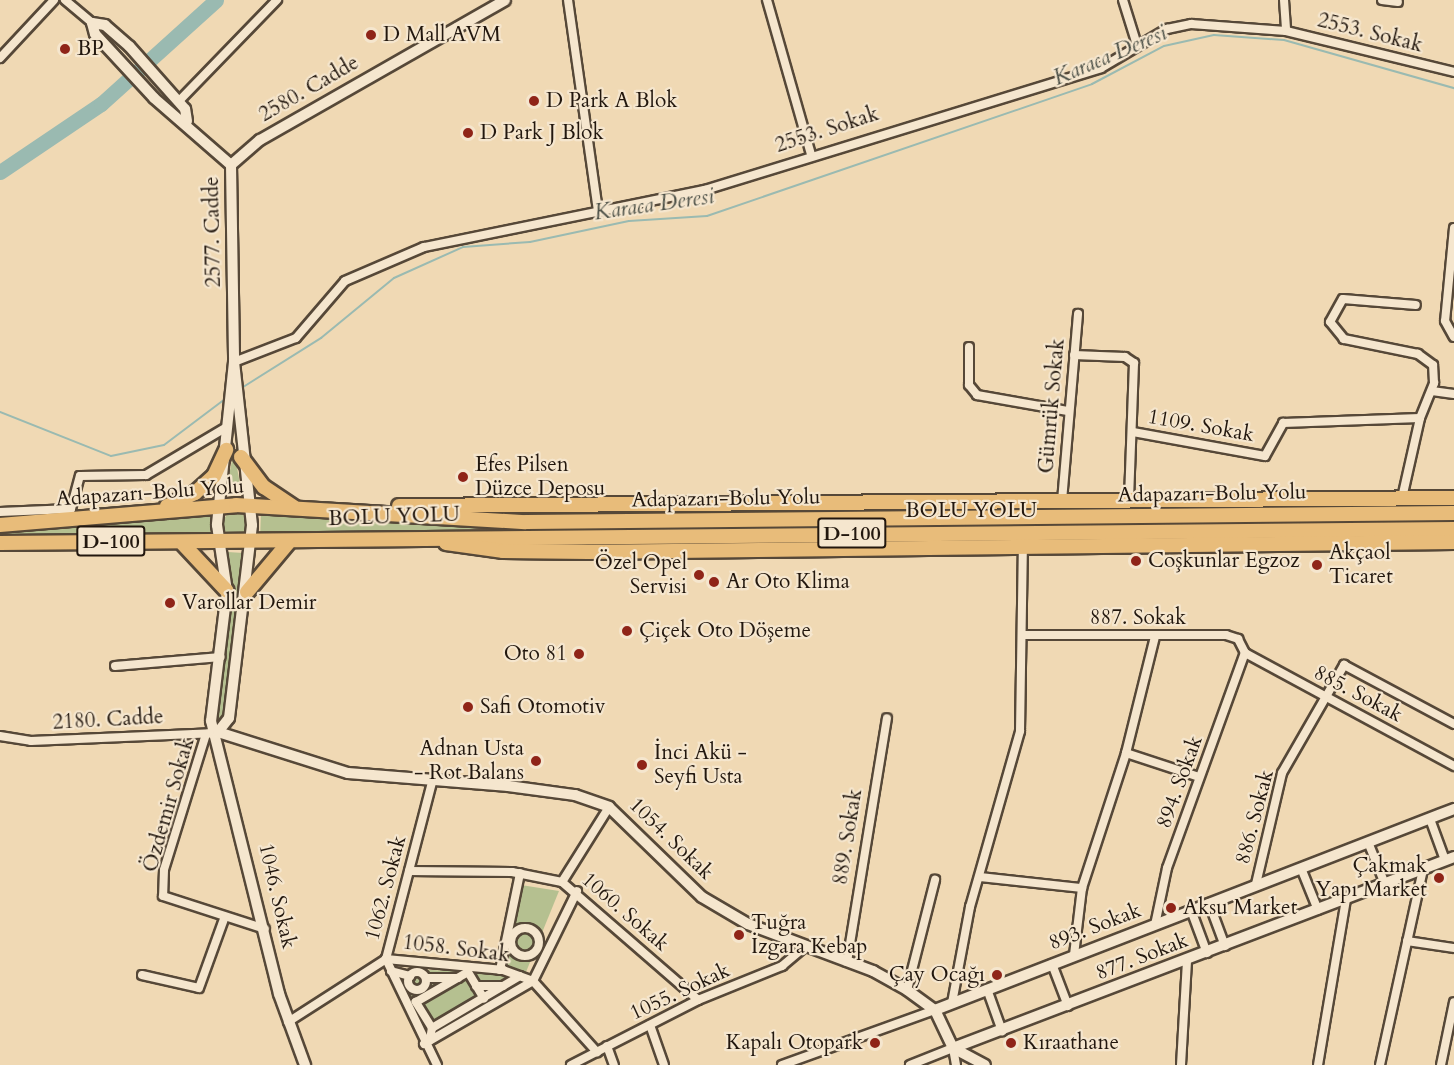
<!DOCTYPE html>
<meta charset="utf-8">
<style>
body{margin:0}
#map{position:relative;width:1454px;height:1065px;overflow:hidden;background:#f0d9b4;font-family:Cardo,serif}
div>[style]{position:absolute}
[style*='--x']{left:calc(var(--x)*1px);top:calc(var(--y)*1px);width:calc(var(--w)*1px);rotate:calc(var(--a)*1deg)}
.green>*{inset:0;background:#b5c090}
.round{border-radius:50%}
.stream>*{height:2px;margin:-1px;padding:0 1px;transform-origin:1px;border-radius:1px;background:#9abab1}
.river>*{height:15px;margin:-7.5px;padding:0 7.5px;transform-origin:7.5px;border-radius:7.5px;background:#9abab1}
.roads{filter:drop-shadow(2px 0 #564838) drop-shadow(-2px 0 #564838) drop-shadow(0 2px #564838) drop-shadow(0 -2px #564838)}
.street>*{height:8px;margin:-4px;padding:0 4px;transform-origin:4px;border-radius:4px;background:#f5e6ce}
.street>.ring{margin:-4px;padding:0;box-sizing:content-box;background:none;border:8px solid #f5e6ce;border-radius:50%}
.secondary>*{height:10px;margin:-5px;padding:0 5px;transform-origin:5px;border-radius:5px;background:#f5e6ce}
.highway>*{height:14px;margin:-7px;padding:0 7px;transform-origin:7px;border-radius:7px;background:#e8bc7a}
.dots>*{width:16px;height:16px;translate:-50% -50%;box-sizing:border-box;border:3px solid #f5e6ce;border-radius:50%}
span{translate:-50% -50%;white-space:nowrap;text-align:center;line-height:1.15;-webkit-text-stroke:4.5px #f5e6ce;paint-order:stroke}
.shield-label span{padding:2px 4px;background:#f5e6ce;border:2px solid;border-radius:4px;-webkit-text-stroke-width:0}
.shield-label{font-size:20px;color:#22170e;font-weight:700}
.street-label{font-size:21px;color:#22170e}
.poi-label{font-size:21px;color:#22170e}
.left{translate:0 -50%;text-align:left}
.right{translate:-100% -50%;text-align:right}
.water-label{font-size:22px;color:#4c5047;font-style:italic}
</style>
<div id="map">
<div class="green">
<i style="clip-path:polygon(234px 451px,242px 495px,225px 495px)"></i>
<i style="clip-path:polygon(211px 511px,212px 539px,0 537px,0 531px)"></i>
<i style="clip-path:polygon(261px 511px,314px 515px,493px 528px,260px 540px)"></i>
<i class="round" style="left:223px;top:512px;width:24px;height:24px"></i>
<i style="clip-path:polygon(228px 552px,243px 553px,223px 719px,218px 719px,233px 587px)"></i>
<i style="clip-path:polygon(521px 885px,559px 891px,526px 972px,521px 973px,503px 962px)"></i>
<i style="clip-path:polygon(398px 969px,487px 972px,509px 977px,516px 988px,427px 1038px)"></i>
</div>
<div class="stream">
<i style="--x:240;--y:389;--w:96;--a:-32.2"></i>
<i style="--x:321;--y:338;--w:94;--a:-39.4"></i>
<i style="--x:394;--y:278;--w:76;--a:-24.2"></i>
<i style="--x:463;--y:247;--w:67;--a:-4.3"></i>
<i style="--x:530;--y:242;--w:101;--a:-12"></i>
<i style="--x:629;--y:221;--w:78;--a:-3.7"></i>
<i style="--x:707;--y:216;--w:407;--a:-18.9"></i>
<i style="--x:1092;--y:84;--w:81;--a:-27.8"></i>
<i style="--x:1164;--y:46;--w:51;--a:-12.4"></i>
<i style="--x:1214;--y:35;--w:70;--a:4.1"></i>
<i style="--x:1284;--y:40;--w:177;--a:15.8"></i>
<i style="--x:0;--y:412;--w:119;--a:21.6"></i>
<i style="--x:111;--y:456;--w:54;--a:-11.7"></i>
<i style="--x:164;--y:445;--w:76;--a:-37"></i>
</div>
<div class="river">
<i style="--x:0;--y:172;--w:122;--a:-34"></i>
<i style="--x:101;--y:104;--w:155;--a:-42.1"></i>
</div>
<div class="roads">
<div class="street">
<i style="--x:65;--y:0;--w:35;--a:40"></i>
<i style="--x:568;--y:0;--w:214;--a:81.9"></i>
<i style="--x:767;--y:0;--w:160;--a:74.1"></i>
<i style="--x:1123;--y:0;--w:47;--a:72.7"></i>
<i style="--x:1284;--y:0;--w:31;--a:86"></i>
<i style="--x:1382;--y:0;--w:16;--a:7"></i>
<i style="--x:0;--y:58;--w:79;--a:-47"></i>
<i style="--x:179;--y:101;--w:141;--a:-45.9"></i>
<i style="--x:1454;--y:228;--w:93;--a:95.5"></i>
<i style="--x:1445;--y:321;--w:18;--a:61"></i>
<i style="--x:969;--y:347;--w:38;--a:90"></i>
<i style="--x:969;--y:385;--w:13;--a:51"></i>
<i style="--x:977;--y:395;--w:92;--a:10"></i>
<i style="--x:1074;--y:355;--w:51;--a:2.2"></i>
<i style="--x:1125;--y:357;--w:11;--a:34"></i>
<i style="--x:1134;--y:363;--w:137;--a:92.1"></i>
<i style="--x:234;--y:362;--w:66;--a:-21.2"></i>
<i style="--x:296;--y:338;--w:75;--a:-49.3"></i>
<i style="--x:345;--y:281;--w:86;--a:-23.3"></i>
<i style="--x:424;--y:247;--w:287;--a:-11.5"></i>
<i style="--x:705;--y:190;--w:414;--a:-17.1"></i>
<i style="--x:1101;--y:68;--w:77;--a:-30.6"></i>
<i style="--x:1167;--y:29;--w:25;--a:-12"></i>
<i style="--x:1191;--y:24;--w:95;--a:4.2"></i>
<i style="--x:1286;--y:31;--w:173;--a:13.7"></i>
<i style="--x:1432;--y:391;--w:22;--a:8"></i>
<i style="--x:1133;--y:432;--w:134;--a:10.3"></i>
<i style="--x:1265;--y:456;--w:38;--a:-61"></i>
<i style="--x:1283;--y:423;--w:137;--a:-2.1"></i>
<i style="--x:1402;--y:498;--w:82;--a:-77.3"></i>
<i style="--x:1420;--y:418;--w:38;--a:-68"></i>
<i style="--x:1434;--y:383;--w:18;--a:-93"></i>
<i style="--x:1433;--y:365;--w:19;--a:-144"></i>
<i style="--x:1418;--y:354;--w:76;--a:-168.5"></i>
<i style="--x:1344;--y:339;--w:22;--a:-129"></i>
<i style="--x:1330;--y:322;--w:26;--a:-61"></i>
<i style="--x:1343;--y:299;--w:73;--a:4.7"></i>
<i style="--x:1062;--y:501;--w:188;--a:-85.1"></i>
<i style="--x:0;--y:512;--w:71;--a:-2.4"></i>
<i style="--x:71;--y:509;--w:34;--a:-75"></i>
<i style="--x:80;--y:476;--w:66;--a:-0.9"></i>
<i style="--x:146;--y:475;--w:94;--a:-30.7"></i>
<i style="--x:1022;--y:635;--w:204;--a:0"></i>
<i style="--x:1226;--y:635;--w:13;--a:18"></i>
<i style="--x:1238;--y:639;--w:16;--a:63"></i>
<i style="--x:1245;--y:653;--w:238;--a:28.4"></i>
<i style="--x:115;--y:666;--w:106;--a:-4.9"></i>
<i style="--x:217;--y:732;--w:11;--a:170"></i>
<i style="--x:206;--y:734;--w:142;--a:107.2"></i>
<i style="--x:164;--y:870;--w:26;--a:92"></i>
<i style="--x:163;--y:896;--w:107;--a:17.9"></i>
<i style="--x:0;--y:736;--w:31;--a:9"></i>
<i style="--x:31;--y:741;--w:180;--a:-2.5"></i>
<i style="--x:1126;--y:753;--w:77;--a:18.2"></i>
<i style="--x:1430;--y:819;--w:44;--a:69.9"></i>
<i style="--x:1368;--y:842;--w:45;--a:68"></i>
<i style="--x:1301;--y:868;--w:45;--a:68"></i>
<i style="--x:409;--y:871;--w:103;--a:0.6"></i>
<i style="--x:512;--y:872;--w:51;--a:11.3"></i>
<i style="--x:562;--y:882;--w:180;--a:40.9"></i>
<i style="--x:980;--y:877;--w:103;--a:6.2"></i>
<i style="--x:562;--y:882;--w:89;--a:-57.9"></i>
<i style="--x:1256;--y:884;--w:114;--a:-76.8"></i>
<i style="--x:1282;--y:773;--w:125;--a:-60.1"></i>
<i style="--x:1344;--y:665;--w:125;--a:28.2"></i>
<i style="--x:1209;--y:903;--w:46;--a:69.6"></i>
<i style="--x:1191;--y:910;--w:46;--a:69.6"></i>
<i style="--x:1155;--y:925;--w:58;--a:-78.1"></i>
<i style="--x:1167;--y:868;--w:229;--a:-70.1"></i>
<i class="ring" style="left:511px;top:928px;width:20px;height:20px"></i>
<i style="--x:1407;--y:941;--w:48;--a:8.5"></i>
<i style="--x:1074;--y:955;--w:67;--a:-83.2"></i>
<i style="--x:1082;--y:888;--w:142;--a:-71.9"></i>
<i style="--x:1126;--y:753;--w:120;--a:-76"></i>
<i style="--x:847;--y:962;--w:247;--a:-80.7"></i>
<i style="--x:1052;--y:964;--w:45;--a:69.1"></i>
<i style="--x:500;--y:970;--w:99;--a:-78.3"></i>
<i style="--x:391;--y:971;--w:20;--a:15"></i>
<i class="ring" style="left:408px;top:972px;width:10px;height:10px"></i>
<i style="--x:468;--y:972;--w:31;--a:59"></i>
<i style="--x:142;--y:975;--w:58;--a:12.8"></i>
<i style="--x:199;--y:988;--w:73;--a:-70.1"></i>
<i style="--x:426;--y:978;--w:32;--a:0"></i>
<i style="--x:476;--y:986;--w:27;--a:0"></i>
<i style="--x:987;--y:989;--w:45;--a:70.3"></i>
<i style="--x:907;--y:990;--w:114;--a:-75.7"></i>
<i style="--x:952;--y:1003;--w:98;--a:-79.4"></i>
<i style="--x:970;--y:907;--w:183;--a:-74.1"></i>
<i style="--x:1020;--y:731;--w:185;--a:-89.1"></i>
<i style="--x:288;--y:1022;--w:117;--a:-32.7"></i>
<i style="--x:386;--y:959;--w:182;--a:-75.4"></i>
<i style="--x:650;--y:1025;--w:42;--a:70.7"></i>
<i style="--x:432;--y:1028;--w:31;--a:-122"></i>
<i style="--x:416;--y:1002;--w:60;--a:-30"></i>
<i style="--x:468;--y:972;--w:5;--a:-90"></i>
<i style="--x:430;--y:1040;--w:12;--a:-81"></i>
<i style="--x:432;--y:1028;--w:102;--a:-30.6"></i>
<i style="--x:424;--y:1044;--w:126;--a:-30"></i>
<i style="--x:533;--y:981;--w:100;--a:-63.9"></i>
<i style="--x:607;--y:1046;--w:20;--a:70"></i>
<i style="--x:437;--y:1065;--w:118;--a:-115.7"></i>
<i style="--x:386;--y:959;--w:118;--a:5.4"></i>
<i style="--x:503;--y:970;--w:32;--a:20"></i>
<i style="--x:533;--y:981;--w:96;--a:48"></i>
<i style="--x:571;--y:1065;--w:143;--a:-27.1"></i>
<i style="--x:698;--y:1000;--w:91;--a:-22"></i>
<i style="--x:782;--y:966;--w:26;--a:-40"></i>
<i style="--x:782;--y:1065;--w:163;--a:-19.8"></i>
<i style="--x:910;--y:1065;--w:46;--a:-21.6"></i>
<i style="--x:953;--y:1048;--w:17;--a:80"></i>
<i style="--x:1181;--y:1065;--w:105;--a:-86.7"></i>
<i style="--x:1318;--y:1065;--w:167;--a:-80.4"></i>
<i style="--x:1380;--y:1065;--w:200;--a:-77.6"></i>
<i style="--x:1441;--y:1065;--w:64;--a:-78.3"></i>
</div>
<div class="secondary">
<i style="--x:187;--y:121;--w:12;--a:-99"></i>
<i style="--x:185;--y:109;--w:84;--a:-131.6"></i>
<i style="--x:129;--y:46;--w:32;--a:-139"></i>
<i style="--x:105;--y:25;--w:13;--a:-171"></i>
<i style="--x:92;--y:23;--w:11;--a:75"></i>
<i style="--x:95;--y:34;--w:87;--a:47.3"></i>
<i style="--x:154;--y:98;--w:102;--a:41"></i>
<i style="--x:231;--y:165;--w:197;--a:89.1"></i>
<i style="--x:234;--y:362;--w:164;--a:96"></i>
<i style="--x:217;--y:525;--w:67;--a:81.4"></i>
<i style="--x:227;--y:591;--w:131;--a:97"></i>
<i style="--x:211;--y:721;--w:281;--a:76"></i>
<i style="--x:279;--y:994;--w:76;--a:69.9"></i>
<i style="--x:231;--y:165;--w:38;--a:-41"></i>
<i style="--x:260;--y:140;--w:282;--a:-29.7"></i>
<i style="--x:218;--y:732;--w:136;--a:17.5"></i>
<i style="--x:348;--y:773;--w:161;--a:4.6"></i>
<i style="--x:508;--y:786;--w:68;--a:7.7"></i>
<i style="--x:575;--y:795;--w:36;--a:19"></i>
<i style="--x:609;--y:807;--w:129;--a:44.1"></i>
<i style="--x:702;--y:897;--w:53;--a:30.4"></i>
<i style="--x:748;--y:924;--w:134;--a:20.6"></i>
<i style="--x:873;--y:971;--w:39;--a:29"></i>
<i style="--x:907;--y:990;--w:34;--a:36"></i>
<i style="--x:935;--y:1010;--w:42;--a:64.7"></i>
<i style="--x:218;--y:732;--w:18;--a:-52"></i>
<i style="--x:229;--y:718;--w:194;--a:-83.2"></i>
<i style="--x:252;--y:525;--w:164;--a:-96.3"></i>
<i style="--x:935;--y:1010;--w:557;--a:-21.17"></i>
<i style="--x:953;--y:1048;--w:536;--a:-20.87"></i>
<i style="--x:953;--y:1048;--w:36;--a:28"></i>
</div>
<div class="highway">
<i style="--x:241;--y:457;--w:38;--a:53"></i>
<i style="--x:264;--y:487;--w:36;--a:34"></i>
<i style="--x:167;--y:506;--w:31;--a:-25"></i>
<i style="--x:195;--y:493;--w:25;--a:-42"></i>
<i style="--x:214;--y:476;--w:29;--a:-65"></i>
<i style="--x:399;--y:506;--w:1055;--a:-0.43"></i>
<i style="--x:0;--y:525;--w:237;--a:-4.8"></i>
<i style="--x:236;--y:505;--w:290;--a:3.4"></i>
<i style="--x:526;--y:522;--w:928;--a:-0.56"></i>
<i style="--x:0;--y:543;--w:1454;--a:-0.55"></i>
<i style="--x:446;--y:543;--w:58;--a:8"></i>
<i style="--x:503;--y:551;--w:85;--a:0.7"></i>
<i style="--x:588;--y:552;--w:866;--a:-0.66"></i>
<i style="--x:183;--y:544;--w:64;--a:46.9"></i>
<i style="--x:247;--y:592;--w:64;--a:-50.1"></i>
</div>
</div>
<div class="dots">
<i style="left:371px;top:35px;background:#8f2418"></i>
<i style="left:65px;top:49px;background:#8f2418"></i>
<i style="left:534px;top:101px;background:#8f2418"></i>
<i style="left:468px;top:133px;background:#8f2418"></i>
<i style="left:463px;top:477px;background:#8f2418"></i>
<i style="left:1136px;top:561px;background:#8f2418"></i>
<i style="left:1317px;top:565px;background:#8f2418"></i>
<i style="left:699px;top:575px;background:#8f2418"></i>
<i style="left:714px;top:582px;background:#8f2418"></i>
<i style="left:170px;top:603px;background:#8f2418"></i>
<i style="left:627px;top:631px;background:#8f2418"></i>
<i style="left:579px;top:654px;background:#8f2418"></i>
<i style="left:468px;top:707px;background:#8f2418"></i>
<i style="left:536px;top:761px;background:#8f2418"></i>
<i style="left:642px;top:765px;background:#8f2418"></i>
<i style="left:1439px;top:878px;background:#8f2418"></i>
<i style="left:1171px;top:908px;background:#8f2418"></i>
<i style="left:739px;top:935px;background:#8f2418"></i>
<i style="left:997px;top:975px;background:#8f2418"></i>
<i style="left:875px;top:1043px;background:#8f2418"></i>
<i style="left:1011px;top:1043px;background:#8f2418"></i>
</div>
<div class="shield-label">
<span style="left:852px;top:533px">D-100</span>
<span style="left:111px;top:541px">D-100</span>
</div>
<div class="street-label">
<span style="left:1370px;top:33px;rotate:14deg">2553. Sokak</span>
<span style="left:309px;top:89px;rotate:-30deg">2580. Cadde</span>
<span style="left:827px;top:130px;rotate:-18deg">2553. Sokak</span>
<span style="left:213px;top:232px;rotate:-91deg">2577. Cadde</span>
<span style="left:1052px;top:406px;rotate:-85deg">Gümrük Sokak</span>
<span style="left:1201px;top:426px;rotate:10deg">1109. Sokak</span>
<span style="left:150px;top:493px;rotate:-4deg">Adapazarı-Bolu Yolu</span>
<span style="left:1212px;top:494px;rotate:-1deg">Adapazarı-Bolu Yolu</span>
<span style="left:726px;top:499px;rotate:-1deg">Adapazarı-Bolu Yolu</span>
<span style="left:971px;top:511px">BOLU YOLU</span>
<span style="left:394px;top:517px;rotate:-2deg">BOLU YOLU</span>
<span style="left:1138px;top:618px">887. Sokak</span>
<span style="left:1358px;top:694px;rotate:28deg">885. Sokak</span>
<span style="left:108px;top:720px;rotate:-3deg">2180. Cadde</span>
<span style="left:1180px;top:782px;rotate:-70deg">894. Sokak</span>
<span style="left:169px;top:805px;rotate:-74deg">Özdemir Sokak</span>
<span style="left:1255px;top:817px;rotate:-75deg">886. Sokak</span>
<span style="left:848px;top:837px;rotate:-81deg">889. Sokak</span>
<span style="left:671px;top:839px;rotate:44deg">1054. Sokak</span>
<span style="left:386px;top:888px;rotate:-75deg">1062. Sokak</span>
<span style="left:277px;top:896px;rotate:77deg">1046. Sokak</span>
<span style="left:625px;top:912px;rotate:41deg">1060. Sokak</span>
<span style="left:1095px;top:927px;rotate:-21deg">893. Sokak</span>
<span style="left:456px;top:949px;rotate:7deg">1058. Sokak</span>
<span style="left:1142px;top:957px;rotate:-21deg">877. Sokak</span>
<span style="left:680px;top:992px;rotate:-25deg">1055. Sokak</span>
</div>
<div class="poi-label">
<span class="left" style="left:383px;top:35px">D Mall AVM</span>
<span class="left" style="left:77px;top:49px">BP</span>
<span class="left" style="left:546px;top:101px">D Park A Blok</span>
<span class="left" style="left:480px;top:133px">D Park J Blok</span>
<span class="left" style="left:475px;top:477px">Efes Pilsen<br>Düzce Deposu</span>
<span class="left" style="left:1329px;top:565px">Akçaol<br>Ticaret</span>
<span class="left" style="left:1148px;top:561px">Coşkunlar Egzoz</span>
<span class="right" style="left:687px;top:575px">Özel Opel<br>Servisi</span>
<span class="left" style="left:726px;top:582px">Ar Oto Klima</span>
<span class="left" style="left:182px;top:603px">Varollar Demir</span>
<span class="left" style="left:639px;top:631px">Çiçek Oto Döşeme</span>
<span class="right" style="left:567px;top:654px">Oto 81</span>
<span class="left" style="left:480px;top:707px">Safi Otomotiv</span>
<span class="right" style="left:524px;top:761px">Adnan Usta<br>- Rot Balans</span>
<span class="left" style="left:654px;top:765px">İnci Akü -<br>Seyfi Usta</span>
<span class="right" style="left:1427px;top:878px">Çakmak<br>Yapı Market</span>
<span class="left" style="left:1183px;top:908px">Aksu Market</span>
<span class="left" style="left:751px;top:935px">Tuğra<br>İzgara Kebap</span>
<span class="right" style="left:985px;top:975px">Çay Ocağı</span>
<span class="right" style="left:863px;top:1043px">Kapalı Otopark</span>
<span class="left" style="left:1023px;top:1043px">Kıraathane</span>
</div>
<div class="water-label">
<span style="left:1110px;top:56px;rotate:-23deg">Karaca Deresi</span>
<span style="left:654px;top:205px;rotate:-8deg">Karaca Deresi</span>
</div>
</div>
